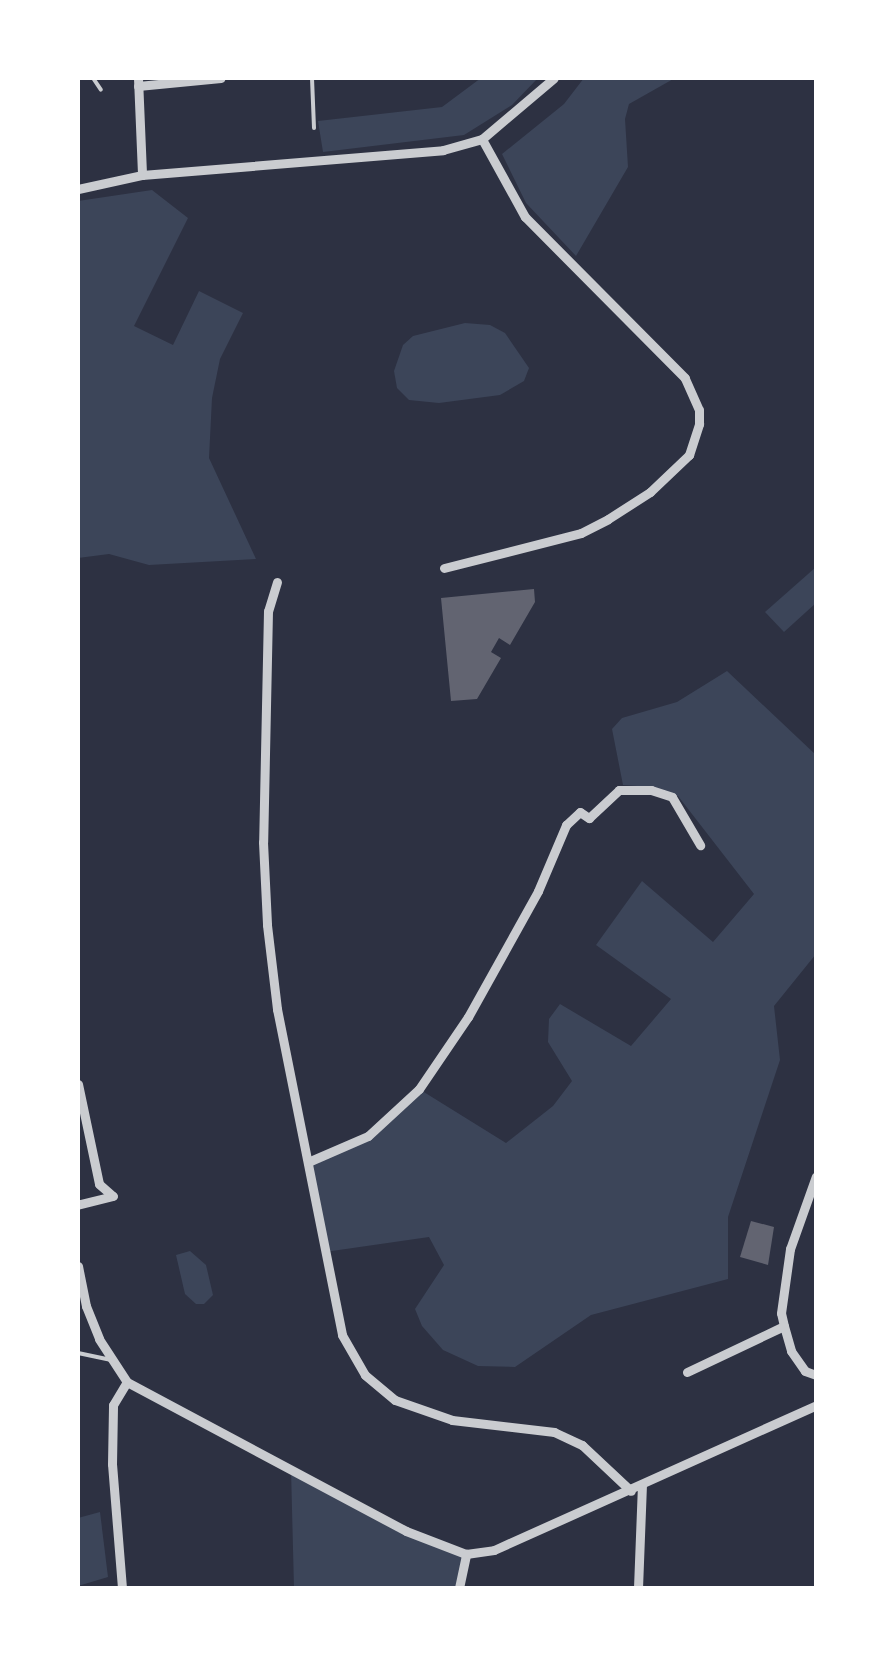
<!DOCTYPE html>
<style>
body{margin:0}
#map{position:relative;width:894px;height:1666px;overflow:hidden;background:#2d3142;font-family:Manrope,sans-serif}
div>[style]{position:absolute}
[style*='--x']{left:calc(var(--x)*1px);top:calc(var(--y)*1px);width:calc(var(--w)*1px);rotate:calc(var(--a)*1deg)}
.green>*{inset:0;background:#3c4559}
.building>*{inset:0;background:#626471}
.service>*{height:4px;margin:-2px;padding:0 2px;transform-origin:2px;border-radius:2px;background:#caccd0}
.minor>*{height:9px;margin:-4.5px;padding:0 4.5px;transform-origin:4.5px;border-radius:4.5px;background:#caccd0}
span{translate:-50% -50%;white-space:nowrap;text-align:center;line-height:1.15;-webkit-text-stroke:8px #fff;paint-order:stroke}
.frame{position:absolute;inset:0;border:80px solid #fff;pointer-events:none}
</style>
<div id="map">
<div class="green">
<i style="clip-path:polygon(481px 78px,538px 78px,512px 105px,464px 135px,323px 152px,318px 121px,442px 107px)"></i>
<i style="clip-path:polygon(584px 78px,675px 78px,629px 104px,625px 119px,628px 167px,576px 256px,526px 203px,502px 154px,564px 104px)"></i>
<i style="clip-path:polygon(152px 190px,188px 218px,134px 326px,173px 345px,199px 291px,243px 313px,220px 359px,212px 398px,209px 458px,256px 559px,149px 565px,109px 554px,78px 558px,78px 201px)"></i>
<i style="clip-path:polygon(465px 323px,490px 325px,505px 333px,529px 368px,524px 381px,500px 395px,439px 403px,409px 400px,397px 388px,394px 371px,403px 345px,413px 336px)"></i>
<i style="clip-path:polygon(816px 567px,816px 603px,784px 632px,765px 612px)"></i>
<i style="clip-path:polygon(727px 671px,816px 755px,816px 954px,774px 1006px,780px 1060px,728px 1217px,728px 1279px,591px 1315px,515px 1367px,478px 1366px,443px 1350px,422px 1326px,415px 1309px,444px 1265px,429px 1237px,325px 1252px,308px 1162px,345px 1150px,419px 1089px,506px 1143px,553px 1106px,572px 1081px,548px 1042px,549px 1019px,560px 1004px,631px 1046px,671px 999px,596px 945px,642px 881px,713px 942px,754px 894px,678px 796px,652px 787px,623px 785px,612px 729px,622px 718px,677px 702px)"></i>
<i style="clip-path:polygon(190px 1251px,206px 1265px,213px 1295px,204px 1304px,196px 1304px,185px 1294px,176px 1255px)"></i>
<i style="clip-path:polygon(291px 1469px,406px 1531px,466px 1554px,459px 1588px,294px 1588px)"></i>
<i style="clip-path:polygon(100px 1512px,108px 1577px,78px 1586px,78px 1518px)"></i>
</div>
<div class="building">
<i style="clip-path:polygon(534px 589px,535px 602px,510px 645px,499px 638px,491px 652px,501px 658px,477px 699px,451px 701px,441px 598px)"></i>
<i style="clip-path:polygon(751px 1221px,774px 1227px,768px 1265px,740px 1257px)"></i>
</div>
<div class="service">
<i style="--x:93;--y:78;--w:14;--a:56"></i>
<i style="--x:312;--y:78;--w:50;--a:87.7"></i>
<i style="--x:78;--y:1353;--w:34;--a:12"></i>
</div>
<div class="minor">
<i style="--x:138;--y:78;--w:97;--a:87.6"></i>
<i style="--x:138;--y:86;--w:83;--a:-5.5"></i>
<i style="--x:78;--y:189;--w:66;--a:-12.3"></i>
<i style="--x:142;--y:175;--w:302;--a:-4.7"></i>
<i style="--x:443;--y:150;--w:41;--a:-15.8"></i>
<i style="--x:482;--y:139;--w:94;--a:-40.3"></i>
<i style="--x:444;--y:568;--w:141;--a:-14.3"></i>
<i style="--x:581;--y:533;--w:30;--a:-27"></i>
<i style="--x:608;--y:519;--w:50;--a:-32.7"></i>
<i style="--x:650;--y:492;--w:54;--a:-43.5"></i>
<i style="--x:689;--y:455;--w:33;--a:-72"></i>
<i style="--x:699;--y:424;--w:14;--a:-90"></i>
<i style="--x:699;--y:410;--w:35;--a:-114"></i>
<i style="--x:685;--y:378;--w:227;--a:-134.8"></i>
<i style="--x:525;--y:217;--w:89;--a:-118.9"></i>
<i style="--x:277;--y:582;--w:30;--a:107"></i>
<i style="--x:268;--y:611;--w:231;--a:91.2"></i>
<i style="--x:263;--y:842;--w:83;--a:87.2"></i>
<i style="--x:267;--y:925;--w:85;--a:83.2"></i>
<i style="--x:277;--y:1009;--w:332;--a:78.7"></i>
<i style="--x:342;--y:1335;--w:46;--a:60.1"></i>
<i style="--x:365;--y:1375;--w:39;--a:40"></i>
<i style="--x:395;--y:1400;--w:60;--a:19.3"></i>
<i style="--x:452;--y:1420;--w:103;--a:6.7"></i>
<i style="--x:554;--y:1432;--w:31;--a:25"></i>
<i style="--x:582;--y:1445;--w:67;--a:43.2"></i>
<i style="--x:78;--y:1084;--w:102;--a:78.1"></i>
<i style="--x:99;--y:1184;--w:18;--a:41"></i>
<i style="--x:113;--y:1196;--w:36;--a:166"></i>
<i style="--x:308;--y:1162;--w:65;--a:-23.4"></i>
<i style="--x:368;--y:1136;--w:69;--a:-42.7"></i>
<i style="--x:419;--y:1089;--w:87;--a:-55.8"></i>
<i style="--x:468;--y:1017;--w:144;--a:-60.9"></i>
<i style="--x:538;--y:891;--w:72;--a:-67"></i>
<i style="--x:566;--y:825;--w:19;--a:-43"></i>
<i style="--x:580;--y:812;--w:11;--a:34"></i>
<i style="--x:589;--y:818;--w:41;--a:-43"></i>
<i style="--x:619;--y:790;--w:32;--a:0"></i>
<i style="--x:651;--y:790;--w:22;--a:18"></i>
<i style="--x:672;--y:797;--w:56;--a:59.7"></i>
<i style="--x:78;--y:1266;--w:41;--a:78.7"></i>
<i style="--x:86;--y:1306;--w:35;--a:68"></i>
<i style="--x:99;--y:1339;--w:51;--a:56.9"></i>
<i style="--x:127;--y:1382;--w:316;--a:28.1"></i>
<i style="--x:406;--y:1531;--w:64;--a:21"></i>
<i style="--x:466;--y:1554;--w:28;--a:-8"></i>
<i style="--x:494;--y:1550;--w:353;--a:-24.2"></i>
<i style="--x:784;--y:1326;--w:13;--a:-103"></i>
<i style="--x:781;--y:1313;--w:65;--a:-82"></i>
<i style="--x:790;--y:1249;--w:77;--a:-70.4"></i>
<i style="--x:687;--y:1372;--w:107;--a:-25.4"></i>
<i style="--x:784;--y:1326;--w:26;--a:74"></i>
<i style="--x:791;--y:1351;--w:24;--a:55"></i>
<i style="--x:805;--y:1371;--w:12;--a:20"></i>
<i style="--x:122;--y:1588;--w:124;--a:-94.6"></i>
<i style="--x:112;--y:1464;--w:59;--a:-89"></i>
<i style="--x:113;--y:1405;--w:27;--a:-59"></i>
<i style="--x:459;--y:1588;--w:35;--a:-78"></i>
<i style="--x:638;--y:1588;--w:103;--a:-87.8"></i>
</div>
<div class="frame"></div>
</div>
